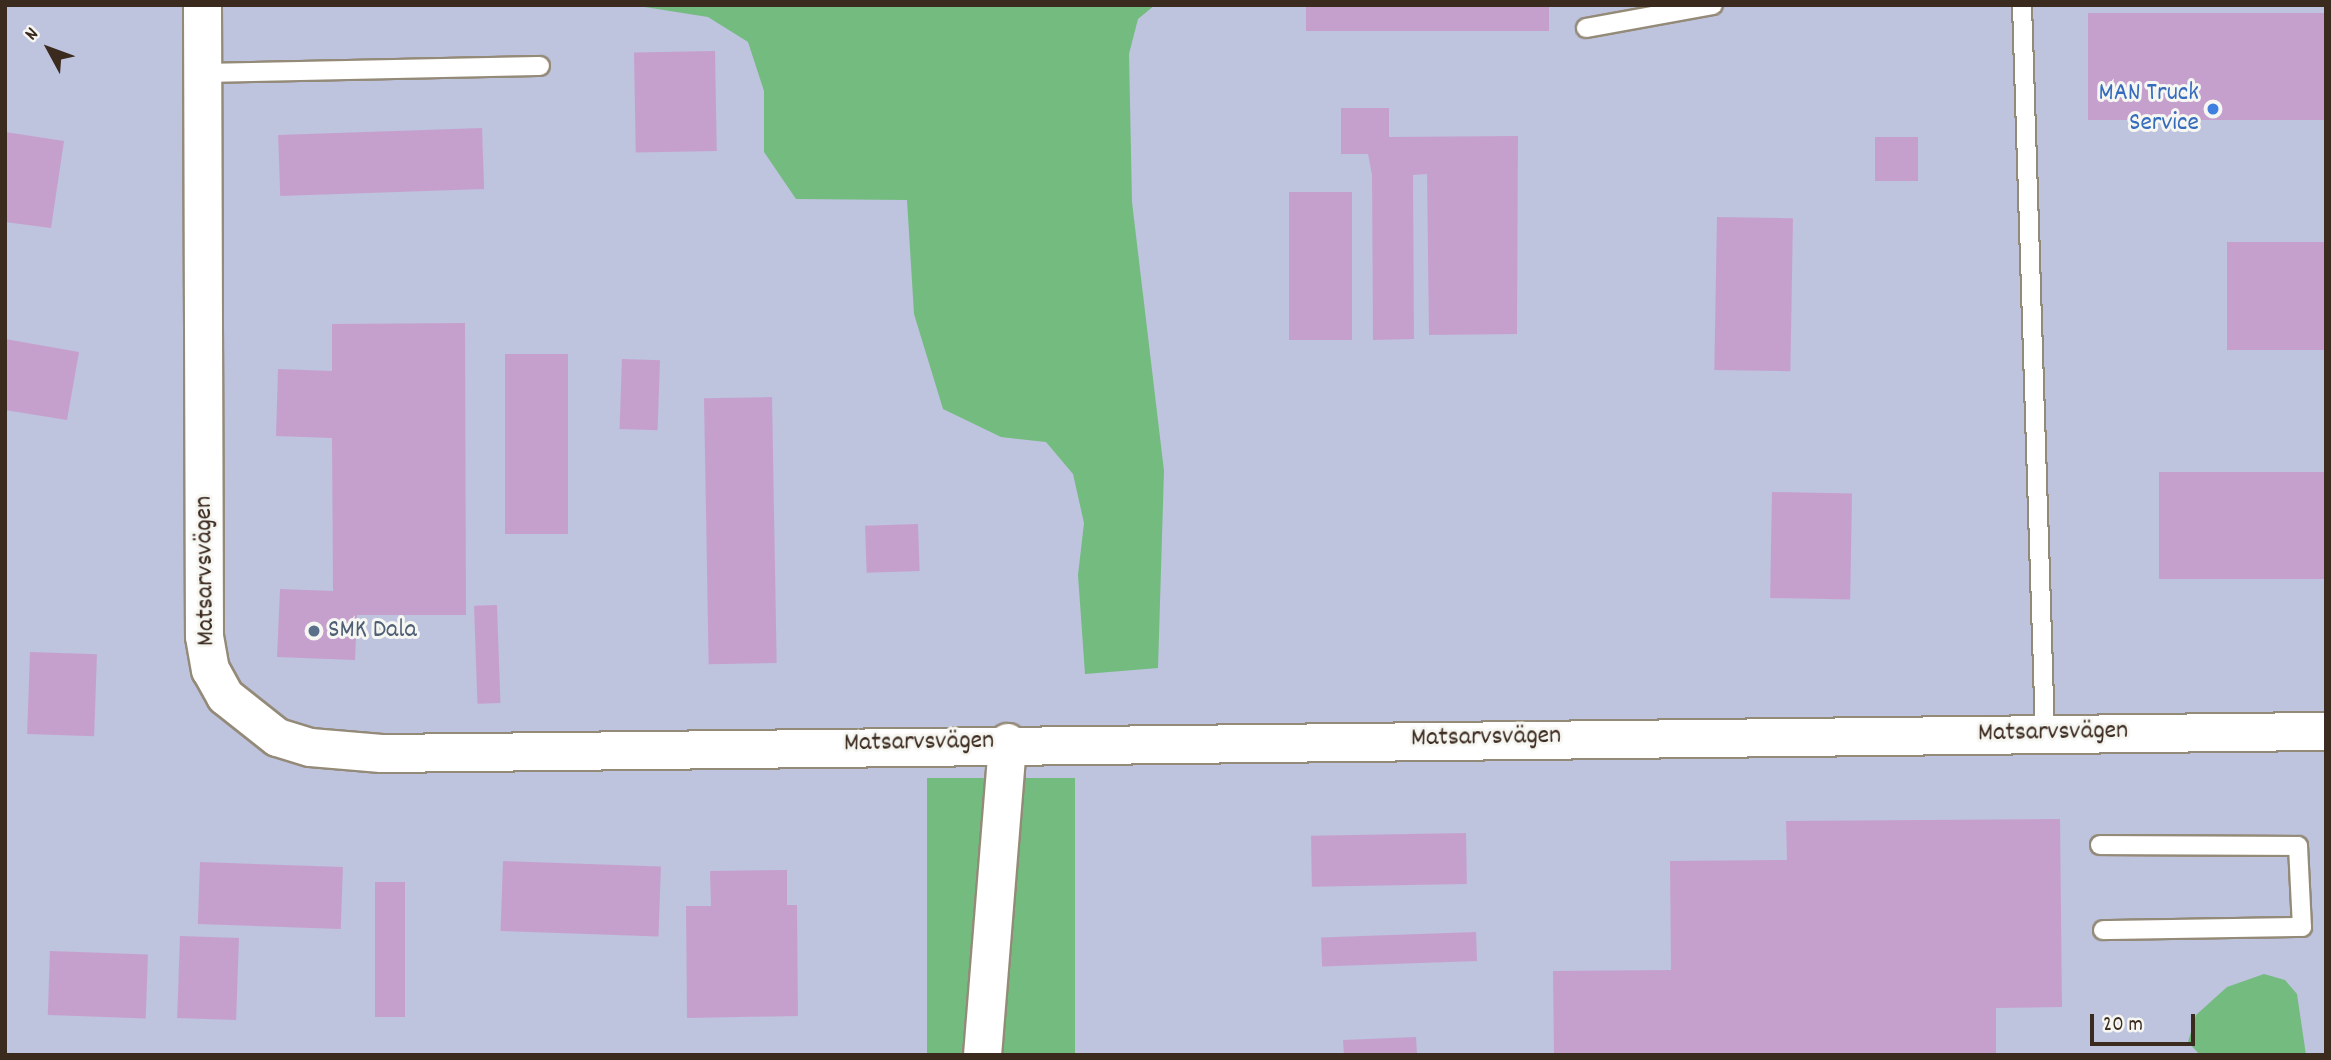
<!DOCTYPE html>
<meta charset="utf-8">
<style>
body{margin:0}
#map{position:relative;width:2331px;height:1060px;overflow:hidden;background:#eee9d1;font-family:Dekko,sans-serif}
div>[style]{position:absolute}
[style*='--x']{left:calc(var(--x)*1px);top:calc(var(--y)*1px);width:calc(var(--w)*1px);rotate:calc(var(--a)*1deg)}
.industrial>*{inset:0;background:#bec3de;transform-origin:0 0}
.forest>*{inset:0;background:#74bb80;transform-origin:0 0}
.building>*{inset:0;background:#c6a0cd;transform-origin:0 0}
.roads{filter:drop-shadow(2px 0 #948a78) drop-shadow(-2px 0 #948a78) drop-shadow(0 2px #948a78) drop-shadow(0 -2px #948a78)}
.service>*{height:18px;margin:-9px;padding:0 9px;transform-origin:9px;border-radius:9px;background:#fff}
.minor>*{height:37px;margin:-18.5px;padding:0 18.5px;transform-origin:18.5px;border-radius:18.5px;background:#fff}
.dots>*{width:19px;height:19px;translate:-50% -50%;box-sizing:border-box;border:4px solid #f6f6f2;border-radius:50%}
span{translate:-50% -50%;white-space:nowrap;text-align:center;line-height:1.15;-webkit-text-stroke:6px #f6f6f2;paint-order:stroke}
.shop-label{font-size:26px;color:#366cbe}
.right{translate:-100% -50%;text-align:right}
.street-label{font-size:26px;color:#3b2a1e}
.service-label{font-size:26px;color:#4e5e75}
.left{translate:0 -50%;text-align:left}
.frame{position:absolute;inset:0;border:7px solid #3b2a1e;pointer-events:none}
.north{position:absolute;left:14px;top:14px;width:70px;height:70px;-webkit-text-stroke:5px #f6f6f2;paint-order:stroke;rotate:311deg;font-size:19px;font-weight:700;line-height:28px;text-align:center;color:#3b2a1e}
.north::after{content:'';display:block;margin:auto;width:24px;height:32px;background:#3b2a1e;clip-path:polygon(50% 0,100% 100%,50% 72%,0 100%)}
.scale{position:absolute;left:2090px;top:1014px;width:105px;height:32px;box-sizing:border-box;border:4px solid #3b2a1e;border-top:0;padding-left:9px;font-size:21px;line-height:24px;white-space:nowrap;color:#3b2a1e;-webkit-text-stroke:5px #f6f6f2;paint-order:stroke}
</style>
<div id="map">
<div class="industrial">
<i style="left:5px;top:5px;width:2321px;height:1050px"></i>
</div>
<div class="forest">
<i style="clip-path:polygon(632px 5px,1155px 5px,1138px 19px,1129px 54px,1132px 202px,1164px 471px,1158px 668px,1085px 674px,1078px 575px,1084px 523px,1073px 474px,1046px 442px,1001px 437px,943px 409px,914px 314px,907px 200px,796px 199px,764px 152px,764px 91px,748px 42px,708px 17px)"></i>
<i style="left:1075px;top:778px;width:277px;height:148px;rotate:90deg"></i>
<i style="clip-path:polygon(2264px 974px,2285px 980px,2297px 994px,2306px 1055px,2200px 1055px,2188px 1042px,2196px 1015px,2227px 987px)"></i>
</div>
<div class="building">
<i style="left:1306px;top:5px;width:243px;height:26px"></i>
<i style="left:2326px;top:13px;width:107px;height:238px;rotate:90deg"></i>
<i style="left:715px;top:51px;width:100px;height:81px;rotate:89deg"></i>
<i style="clip-path:polygon(1341px 108px,1389px 108px,1389px 137px,1518px 136px,1517px 334px,1429px 335px,1427px 174px,1413px 175px,1414px 339px,1373px 340px,1372px 175px,1368px 154px,1341px 154px)"></i>
<i style="left:482px;top:128px;width:61px;height:204px;rotate:88deg"></i>
<i style="clip-path:polygon(5px 132px,64px 141px,51px 228px,5px 222px)"></i>
<i style="left:1875px;top:137px;width:43px;height:44px"></i>
<i style="left:1352px;top:192px;width:148px;height:63px;rotate:90deg"></i>
<i style="left:1717px;top:217px;width:76px;height:153px;rotate:1deg"></i>
<i style="left:2227px;top:242px;width:99px;height:108px"></i>
<i style="clip-path:polygon(465px 323px,466px 615px,357px 615px,355px 660px,277px 657px,280px 589px,333px 591px,332px 438px,276px 436px,278px 369px,332px 371px,332px 324px)"></i>
<i style="clip-path:polygon(5px 339px,79px 352px,67px 420px,5px 410px)"></i>
<i style="left:505px;top:354px;width:63px;height:180px"></i>
<i style="left:622px;top:359px;width:38px;height:70px;rotate:2deg"></i>
<i style="left:772px;top:397px;width:266px;height:68px;rotate:89deg"></i>
<i style="left:2326px;top:472px;width:107px;height:167px;rotate:90deg"></i>
<i style="left:1772px;top:492px;width:80px;height:106px;rotate:1deg"></i>
<i style="left:918px;top:524px;width:47px;height:53px;rotate:88deg"></i>
<i style="left:497px;top:605px;width:98px;height:23px;rotate:88deg"></i>
<i style="left:30px;top:652px;width:67px;height:82px;rotate:2deg"></i>
<i style="clip-path:polygon(2060px 819px,2062px 1007px,1996px 1008px,1996px 1055px,1554px 1055px,1553px 971px,1671px 970px,1670px 861px,1787px 860px,1786px 821px)"></i>
<i style="left:1466px;top:833px;width:51px;height:155px;rotate:89deg"></i>
<i style="left:503px;top:861px;width:158px;height:70px;rotate:2deg"></i>
<i style="left:200px;top:862px;width:143px;height:62px;rotate:2deg"></i>
<i style="clip-path:polygon(787px 870px,787px 905px,797px 905px,798px 1016px,687px 1018px,686px 906px,711px 906px,710px 871px)"></i>
<i style="left:375px;top:882px;width:30px;height:135px"></i>
<i style="left:1476px;top:932px;width:29px;height:155px;rotate:88deg"></i>
<i style="left:180px;top:936px;width:59px;height:82px;rotate:2deg"></i>
<i style="left:50px;top:951px;width:98px;height:64px;rotate:2deg"></i>
<i style="clip-path:polygon(1416px 1037px,1417px 1055px,1344px 1055px,1343px 1040px)"></i>
</div>
<div class="roads">
<div class="service">
<i style="--x:2022;--y:5;--w:728;--a:88.19"></i>
<i style="--x:1586;--y:28;--w:129;--a:-10.3"></i>
<i style="--x:202;--y:73;--w:338;--a:-1.2"></i>
<i style="--x:2100;--y:845;--w:198;--a:0.3"></i>
<i style="--x:2298;--y:846;--w:81;--a:87.2"></i>
<i style="--x:2302;--y:927;--w:199;--a:179.1"></i>
</div>
<div class="minor">
<i style="--x:202;--y:5;--w:631;--a:89.82"></i>
<i style="--x:204;--y:636;--w:34;--a:80"></i>
<i style="--x:210;--y:669;--w:31;--a:61"></i>
<i style="--x:225;--y:696;--w:66;--a:38.3"></i>
<i style="--x:277;--y:737;--w:34;--a:17"></i>
<i style="--x:310;--y:747;--w:71;--a:4.8"></i>
<i style="--x:381;--y:753;--w:1945;--a:-0.65"></i>
<i style="--x:982;--y:1055;--w:314;--a:-85.4"></i>
</div>
</div>
<div class="dots">
<i style="left:2213px;top:109px;background:#3f7fe0"></i>
<i style="left:314px;top:631px;background:#5c6f8a"></i>
</div>
<div class="shop-label">
<span class="right" style="left:2199px;top:109px">MAN Truck<br>Service</span>
</div>
<div class="street-label">
<span style="left:206px;top:571px;rotate:-91deg">Matsarvsvägen</span>
<span style="left:2053px;top:733px;rotate:-1deg">Matsarvsvägen</span>
<span style="left:1486px;top:738px;rotate:-1deg">Matsarvsvägen</span>
<span style="left:919px;top:743px;rotate:-1deg">Matsarvsvägen</span>
</div>
<div class="service-label">
<span class="left" style="left:328px;top:631px">SMK Dala</span>
</div>
<div class="frame"></div>
<div class="north">N</div>
<div class="scale">20 m</div>
</div>
